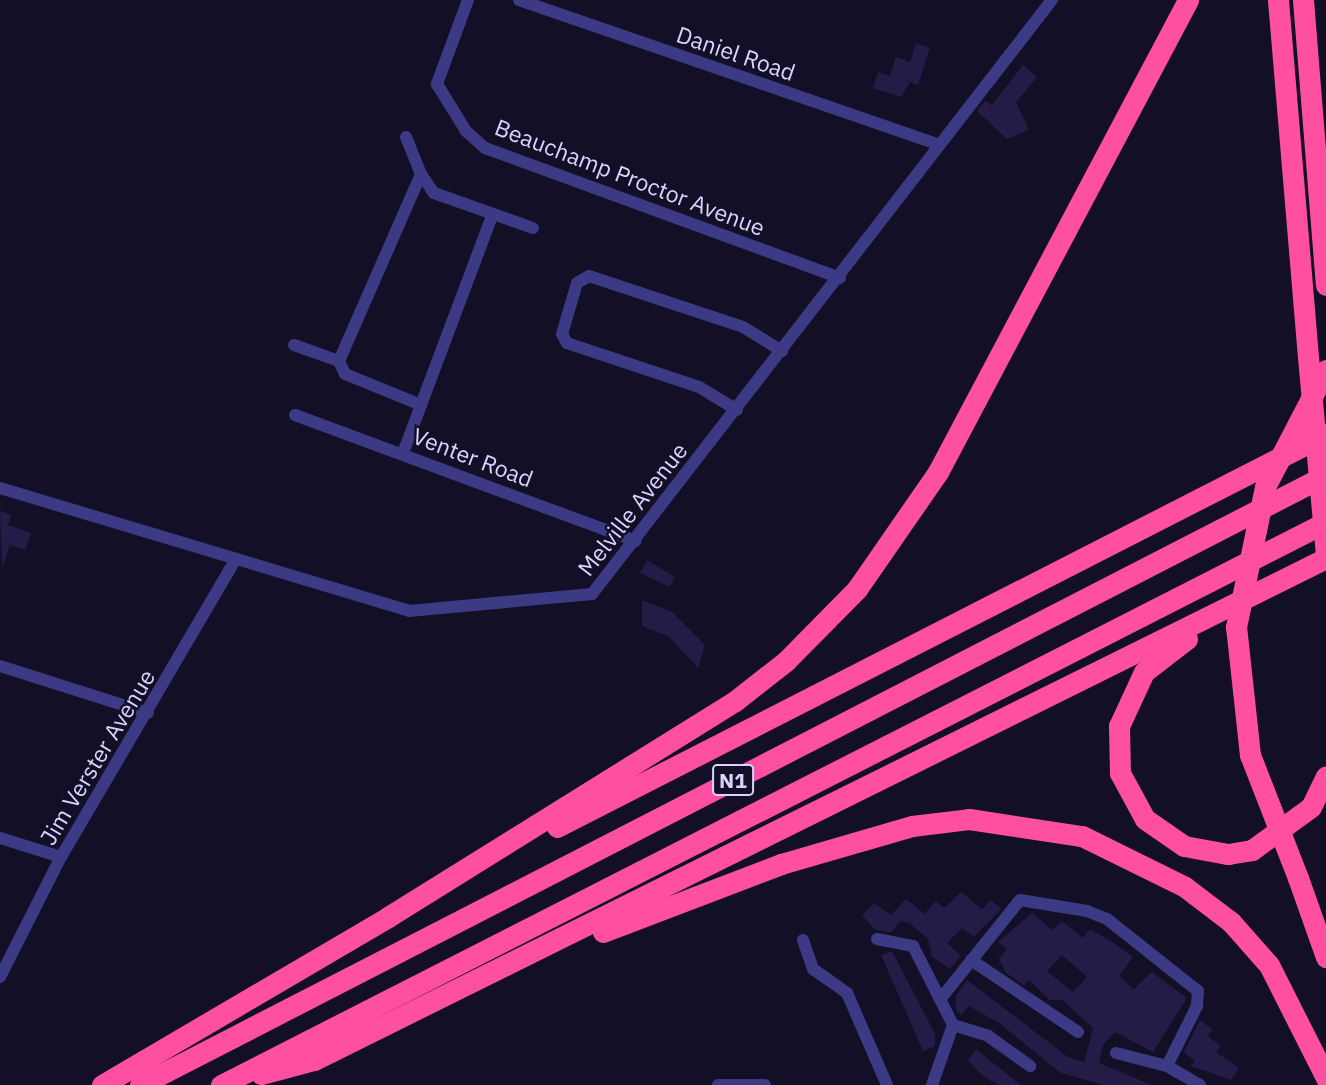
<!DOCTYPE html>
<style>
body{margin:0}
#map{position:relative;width:1326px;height:1085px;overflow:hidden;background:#130f26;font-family:"IBM Plex Sans",sans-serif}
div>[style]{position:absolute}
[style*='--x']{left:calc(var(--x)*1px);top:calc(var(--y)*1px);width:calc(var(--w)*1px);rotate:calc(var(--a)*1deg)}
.building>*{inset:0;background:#241b47}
.minor>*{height:12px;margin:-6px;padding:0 6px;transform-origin:6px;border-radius:6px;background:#3d3a85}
.motorway>*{height:21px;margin:-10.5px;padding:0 10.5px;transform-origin:10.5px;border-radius:10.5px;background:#ff4fa3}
.motorway-bridge>*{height:21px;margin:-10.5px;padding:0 10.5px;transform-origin:10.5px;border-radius:10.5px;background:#ff4fa3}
span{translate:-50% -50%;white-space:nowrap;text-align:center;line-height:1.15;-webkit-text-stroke:5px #130f26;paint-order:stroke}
.shield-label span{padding:2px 5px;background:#130f26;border:2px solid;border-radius:5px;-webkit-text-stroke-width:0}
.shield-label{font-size:21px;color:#d9d4ff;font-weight:700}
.street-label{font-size:23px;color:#d9d4ff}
</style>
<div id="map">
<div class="building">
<i style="clip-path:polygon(916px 43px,930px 48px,918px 85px,910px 82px,901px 97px,873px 88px,878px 72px,890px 76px,896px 57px,910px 62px)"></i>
<i style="clip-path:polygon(1023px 65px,1037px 77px,1016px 102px,1029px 130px,1007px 139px,977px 111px,985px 101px,992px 105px)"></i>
<i style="clip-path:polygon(0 511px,11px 515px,8px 525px,31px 533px,25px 550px,10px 545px,2px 568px)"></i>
<i style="clip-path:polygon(647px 560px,675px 577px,670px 587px,640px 573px)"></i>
<i style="clip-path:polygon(642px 600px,672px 612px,705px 645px,698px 668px,669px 637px,642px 626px)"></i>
<i style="clip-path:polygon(961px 892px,982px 909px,991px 900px,1001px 909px,974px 937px,962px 928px,947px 943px,961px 956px,950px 969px,932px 957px,928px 939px,909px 923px,901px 921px,891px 933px,874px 929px,862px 915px,874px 903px,891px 915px,906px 899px,925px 914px,936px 901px,944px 908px)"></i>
<i style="clip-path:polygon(evenodd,1032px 913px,1053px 930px,1062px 921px,1083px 938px,1090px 929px,1114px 943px,1133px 957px,1119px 976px,1134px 989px,1152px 972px,1187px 998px,1153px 1052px,1115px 1032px,1103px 1045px,1099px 1063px,1152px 1085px,1103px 1085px,1061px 1073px,999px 1023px,969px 1006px,961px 1015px,956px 1011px,956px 996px,967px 980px,1068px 1057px,1084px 1062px,1093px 1028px,1062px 1000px,1050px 1000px,1029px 980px,1024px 985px,1006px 973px,999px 959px,1007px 949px,998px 942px,1032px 913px,1062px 955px,1087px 977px,1073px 992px,1047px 971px,1062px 955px)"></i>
<i style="clip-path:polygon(892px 951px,935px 1034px,935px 1046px,923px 1051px,881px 955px)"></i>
<i style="clip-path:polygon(1200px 1020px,1212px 1029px,1208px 1036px,1221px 1046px,1216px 1052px,1239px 1068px,1231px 1080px,1191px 1066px,1195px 1061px,1184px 1052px)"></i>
<i style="clip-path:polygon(976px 1049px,1002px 1070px,1021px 1085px,998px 1085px,982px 1075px,968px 1060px)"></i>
</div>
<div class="minor">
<i style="--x:468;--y:0;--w:90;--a:110.3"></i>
<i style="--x:437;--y:84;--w:55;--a:58.3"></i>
<i style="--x:466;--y:131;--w:25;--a:42"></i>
<i style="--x:485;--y:148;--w:378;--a:20.1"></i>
<i style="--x:519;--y:0;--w:444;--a:19"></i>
<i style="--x:406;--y:137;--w:40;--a:68"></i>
<i style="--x:492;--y:216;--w:202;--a:110.6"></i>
<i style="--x:421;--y:405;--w:82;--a:-157.8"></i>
<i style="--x:345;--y:374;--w:14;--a:-115"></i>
<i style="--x:339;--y:361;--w:204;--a:-66.3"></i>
<i style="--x:421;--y:174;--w:23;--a:56"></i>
<i style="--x:434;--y:193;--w:105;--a:19.5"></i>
<i style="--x:294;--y:345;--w:48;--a:19.6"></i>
<i style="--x:737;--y:410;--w:44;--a:-148.8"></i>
<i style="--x:699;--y:387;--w:139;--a:-161.6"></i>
<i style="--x:567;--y:343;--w:10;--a:-119"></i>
<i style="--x:562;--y:334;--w:53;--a:-73.6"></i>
<i style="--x:577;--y:283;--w:14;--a:-30"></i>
<i style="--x:589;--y:276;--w:162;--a:18.3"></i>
<i style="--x:743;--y:327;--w:46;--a:31.6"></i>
<i style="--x:295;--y:415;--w:363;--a:20.3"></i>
<i style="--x:403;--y:453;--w:51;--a:-69.4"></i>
<i style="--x:0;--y:488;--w:427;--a:16.7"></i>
<i style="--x:409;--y:611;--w:184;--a:-5.3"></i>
<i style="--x:592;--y:594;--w:751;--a:-52.25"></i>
<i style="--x:0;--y:666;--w:155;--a:17.6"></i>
<i style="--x:0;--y:838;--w:64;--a:17.3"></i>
<i style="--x:877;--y:939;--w:37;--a:11"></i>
<i style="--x:913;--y:946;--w:89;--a:63.1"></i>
<i style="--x:953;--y:1025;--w:64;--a:109.3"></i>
<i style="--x:803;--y:940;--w:31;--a:71"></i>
<i style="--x:813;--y:969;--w:42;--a:35.2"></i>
<i style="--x:847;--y:993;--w:100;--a:66.5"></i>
<i style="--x:971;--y:960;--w:129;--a:33.9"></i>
<i style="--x:0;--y:977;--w:135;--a:-63.1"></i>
<i style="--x:61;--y:857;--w:344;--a:-59.6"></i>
<i style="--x:942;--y:997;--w:124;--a:-51.2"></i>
<i style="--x:1020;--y:900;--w:68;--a:9.3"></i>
<i style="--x:1087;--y:911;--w:22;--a:22"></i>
<i style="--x:1107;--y:919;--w:116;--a:38.4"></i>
<i style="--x:1198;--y:991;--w:15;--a:94"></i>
<i style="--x:1197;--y:1006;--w:67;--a:116.6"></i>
<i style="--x:953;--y:1025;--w:37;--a:17"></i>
<i style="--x:988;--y:1036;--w:52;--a:35.5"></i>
<i style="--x:1116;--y:1053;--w:53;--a:14.3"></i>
<i style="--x:1167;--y:1066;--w:38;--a:30"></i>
<i style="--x:718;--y:1085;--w:47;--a:0"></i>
</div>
<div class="motorway">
<i style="--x:1278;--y:0;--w:358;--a:85.2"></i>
<i style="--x:1303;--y:0;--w:286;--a:85.4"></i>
<i style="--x:1187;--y:639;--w:54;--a:142.5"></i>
<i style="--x:1144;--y:672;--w:60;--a:114.8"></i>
<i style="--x:1119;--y:726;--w:47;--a:88.8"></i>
<i style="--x:1120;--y:773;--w:52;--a:61.5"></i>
<i style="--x:1145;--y:819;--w:47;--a:34.7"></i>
<i style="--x:1184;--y:846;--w:45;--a:10.3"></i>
<i style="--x:1228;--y:854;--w:24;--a:-9"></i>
<i style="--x:1252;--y:850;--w:73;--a:-36.1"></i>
<i style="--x:1311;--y:807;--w:34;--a:-64"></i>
<i style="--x:557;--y:827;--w:864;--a:-27.07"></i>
<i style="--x:1298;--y:878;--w:84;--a:70.5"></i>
<i style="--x:603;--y:932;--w:191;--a:-20.9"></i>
<i style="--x:781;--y:864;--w:136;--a:-16.2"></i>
<i style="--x:912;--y:826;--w:57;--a:-7"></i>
<i style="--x:969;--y:819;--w:114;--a:8.6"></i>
<i style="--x:1082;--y:836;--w:115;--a:26.3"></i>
<i style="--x:1185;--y:887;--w:58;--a:37.3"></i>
<i style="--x:1231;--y:922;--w:57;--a:48.5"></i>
<i style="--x:1269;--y:965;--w:127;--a:63.2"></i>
<i style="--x:261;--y:1074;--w:55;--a:-14.8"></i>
<i style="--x:314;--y:1060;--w:1130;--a:-26.38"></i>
<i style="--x:102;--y:1085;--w:332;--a:-30.4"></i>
<i style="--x:388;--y:917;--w:409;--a:-31.9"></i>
<i style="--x:735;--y:701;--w:65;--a:-38.1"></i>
<i style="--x:786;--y:661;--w:101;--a:-45.4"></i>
<i style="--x:857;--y:589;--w:142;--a:-55.3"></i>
<i style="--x:938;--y:472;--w:534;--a:-62.09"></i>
<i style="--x:140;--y:1085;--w:1334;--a:-27.22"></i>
<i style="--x:221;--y:1085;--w:1240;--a:-27"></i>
</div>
<div class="motorway-bridge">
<i style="--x:1308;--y:357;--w:198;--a:84.8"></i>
<i style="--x:1298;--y:878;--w:132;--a:-111.3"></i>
<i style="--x:1250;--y:755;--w:129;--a:-96.2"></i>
<i style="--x:1236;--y:627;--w:143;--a:-78.3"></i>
<i style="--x:1265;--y:487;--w:132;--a:-62.5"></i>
</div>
<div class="shield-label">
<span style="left:733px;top:780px">N1</span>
</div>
<div class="street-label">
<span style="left:736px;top:53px;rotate:19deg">Daniel Road</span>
<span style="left:630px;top:177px;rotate:21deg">Beauchamp Proctor Avenue</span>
<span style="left:473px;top:457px;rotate:21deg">Venter Road</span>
<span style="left:632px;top:509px;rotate:-52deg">Melville Avenue</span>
<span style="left:97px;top:757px;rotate:-59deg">Jim Verster Avenue</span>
</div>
</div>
